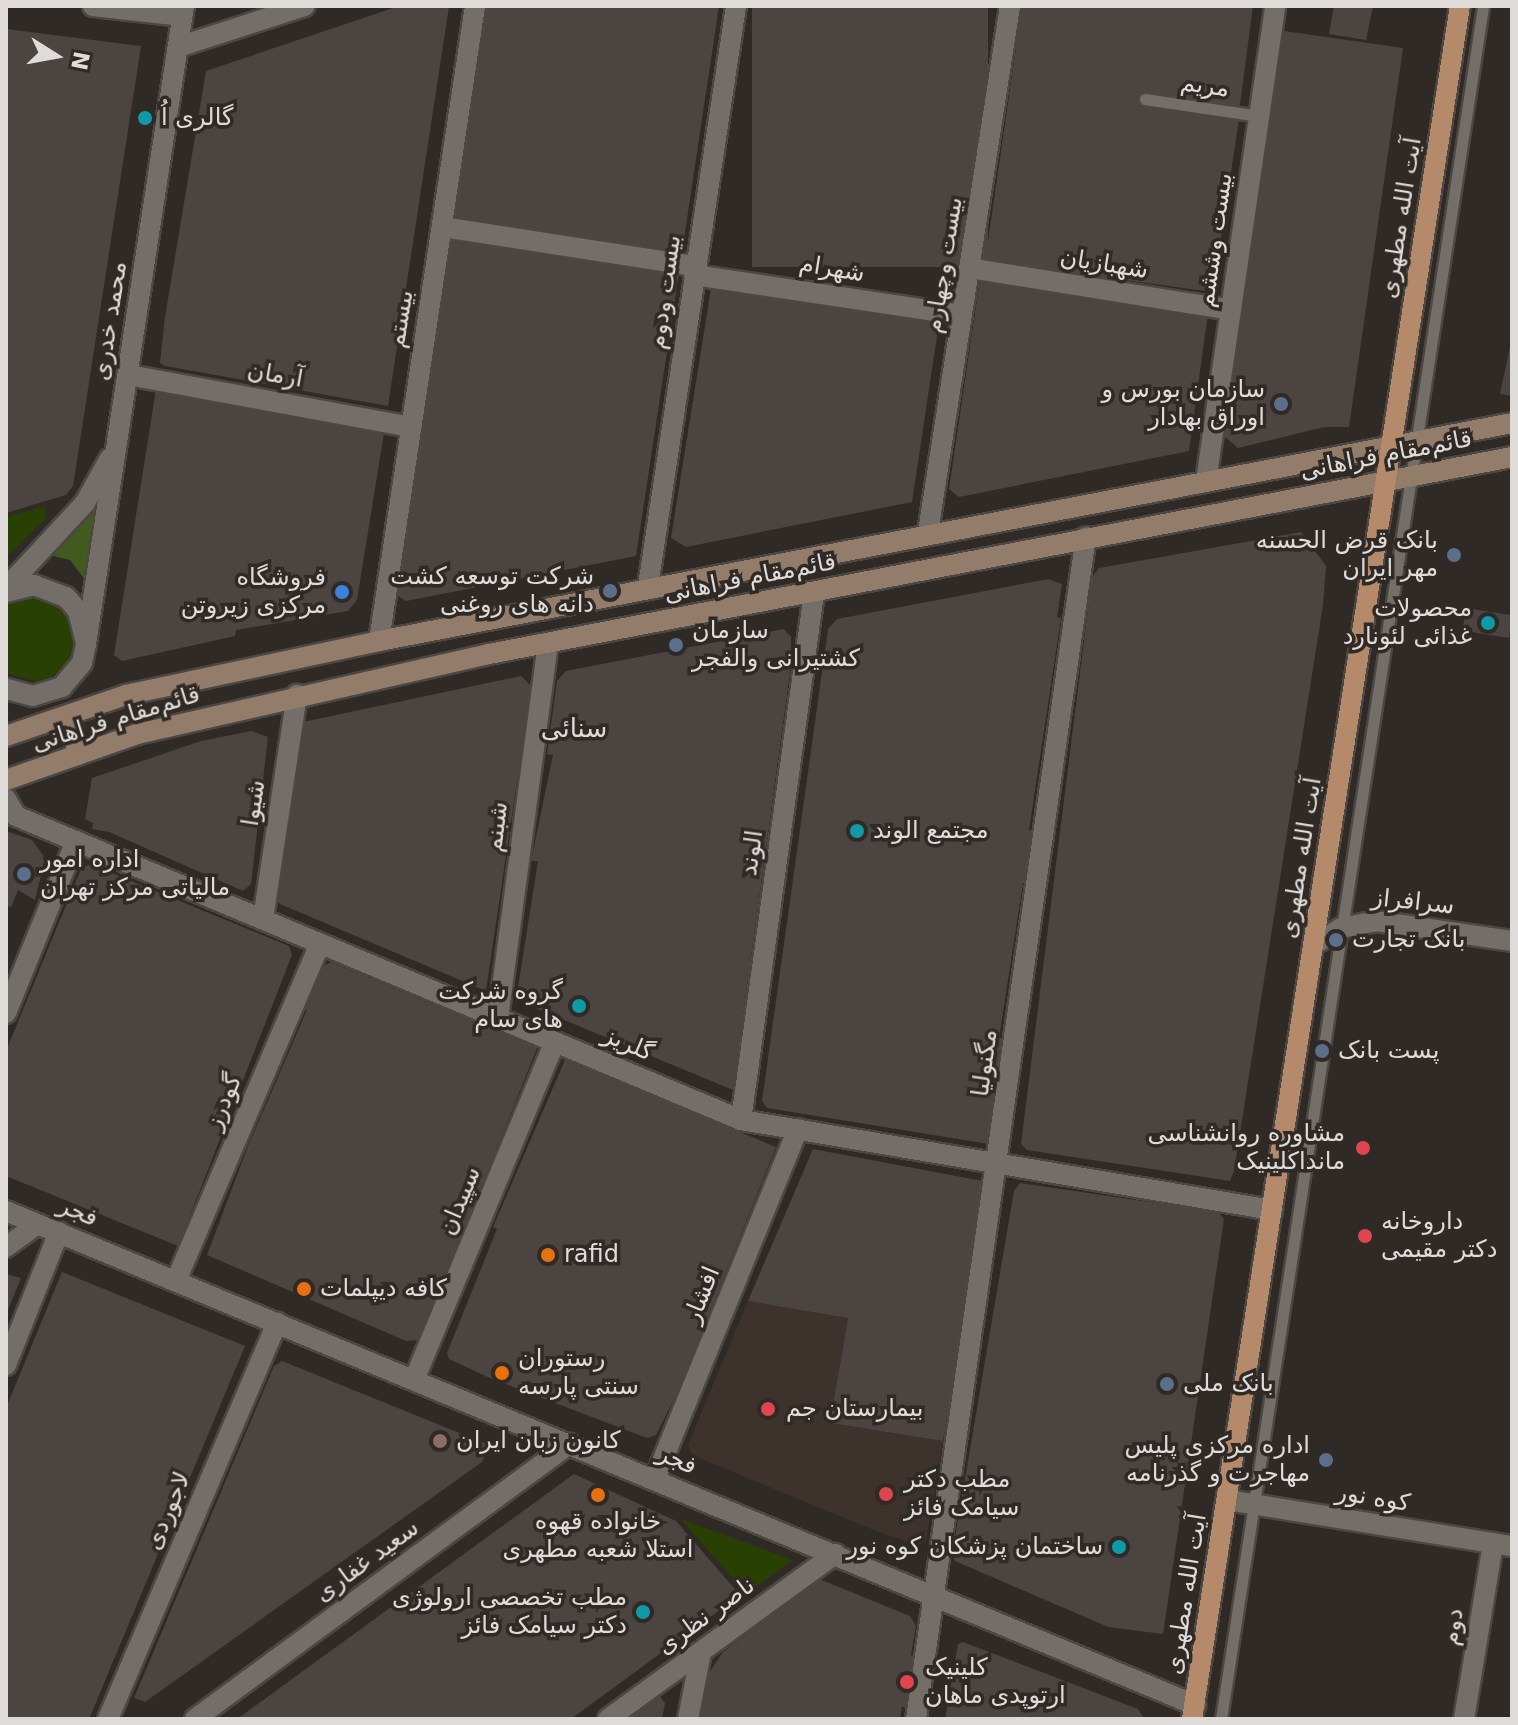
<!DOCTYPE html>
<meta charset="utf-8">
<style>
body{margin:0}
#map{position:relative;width:1518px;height:1725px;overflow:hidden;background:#302a26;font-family:"DejaVu Sans",Cairo,sans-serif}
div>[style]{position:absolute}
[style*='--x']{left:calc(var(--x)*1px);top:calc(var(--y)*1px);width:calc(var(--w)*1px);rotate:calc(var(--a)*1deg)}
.built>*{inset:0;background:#3d332c}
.green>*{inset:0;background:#294003}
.forest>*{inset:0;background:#415a1d}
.building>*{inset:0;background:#4b4440;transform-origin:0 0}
.roads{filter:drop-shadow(2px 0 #4c4743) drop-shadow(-2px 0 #4c4743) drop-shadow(0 2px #4c4743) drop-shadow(0 -2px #4c4743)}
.service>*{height:11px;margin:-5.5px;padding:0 5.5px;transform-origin:5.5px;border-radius:5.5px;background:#746e69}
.minor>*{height:20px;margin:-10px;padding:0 10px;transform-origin:10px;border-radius:10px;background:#746e69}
.tertiary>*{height:20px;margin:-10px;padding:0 10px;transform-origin:10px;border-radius:10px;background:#746e69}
.secondary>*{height:20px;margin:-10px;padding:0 10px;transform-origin:10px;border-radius:10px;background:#947c6a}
.primary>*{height:20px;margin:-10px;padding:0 10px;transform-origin:10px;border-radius:10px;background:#b48a6b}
.dots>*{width:22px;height:22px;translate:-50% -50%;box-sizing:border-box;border:4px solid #302a26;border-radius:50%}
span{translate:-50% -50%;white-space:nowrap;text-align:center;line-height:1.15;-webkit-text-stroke:7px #302a26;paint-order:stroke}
.street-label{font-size:24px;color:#dfdbd8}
.poi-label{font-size:24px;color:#dfdbd8}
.left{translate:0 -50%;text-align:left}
.right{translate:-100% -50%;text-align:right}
.neighbourhood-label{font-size:26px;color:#dfdbd8}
.frame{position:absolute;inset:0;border:8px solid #dfdbd8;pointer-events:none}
.north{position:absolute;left:16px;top:16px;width:80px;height:80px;-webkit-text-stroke:6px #302a26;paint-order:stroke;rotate:101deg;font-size:22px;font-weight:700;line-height:32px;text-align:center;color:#dfdbd8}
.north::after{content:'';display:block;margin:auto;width:28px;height:36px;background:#dfdbd8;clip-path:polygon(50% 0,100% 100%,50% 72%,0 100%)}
</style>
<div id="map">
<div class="built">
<i style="clip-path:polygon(748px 1301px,848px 1318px,830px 1423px,943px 1441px,926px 1541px,918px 1545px,876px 1531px,692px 1455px,688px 1445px)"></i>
</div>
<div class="green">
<i style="clip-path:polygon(45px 506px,47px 517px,6px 558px,6px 517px)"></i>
<i style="clip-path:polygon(20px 594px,49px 596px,71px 615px,76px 644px,71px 658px,50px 678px,36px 681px,6px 673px,6px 601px)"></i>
<i style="clip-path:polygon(681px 1519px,793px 1560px,746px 1594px)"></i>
</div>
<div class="forest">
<i style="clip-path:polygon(106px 493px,92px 589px,70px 560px,45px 554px)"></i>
</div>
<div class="building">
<i style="clip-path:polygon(399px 6px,449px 6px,388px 406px,165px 366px,160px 363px,165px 317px,206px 71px)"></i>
<i style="clip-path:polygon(483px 6px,719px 6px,682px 252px,454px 219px)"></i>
<i style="left:752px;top:6px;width:236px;height:261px"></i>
<i style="clip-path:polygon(1022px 6px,1253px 6px,1239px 112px,1147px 101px,1147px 105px,1239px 119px,1213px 292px,991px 262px,986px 255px)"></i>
<i style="clip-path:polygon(1334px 6px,1373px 6px,1366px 40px,1329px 34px)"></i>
<i style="clip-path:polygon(6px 29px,141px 46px,73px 486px,66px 495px,6px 513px)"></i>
<i style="clip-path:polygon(1284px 31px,1403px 48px,1349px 427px,1324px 427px,1238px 448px,1216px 429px)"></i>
<i style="clip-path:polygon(447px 238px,679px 272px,636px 556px,406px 601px,392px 592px)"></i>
<i style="clip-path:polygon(980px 279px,1208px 313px,1189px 451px,959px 497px,949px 489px)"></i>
<i style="clip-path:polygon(712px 282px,940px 316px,912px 502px,686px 547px,671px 538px)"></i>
<i style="clip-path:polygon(1512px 337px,1512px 396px,1500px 394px)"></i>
<i style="clip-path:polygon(156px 389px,385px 427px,357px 600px,348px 611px,236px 630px,235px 636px,122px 661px,114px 655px)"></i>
<i style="clip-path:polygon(1301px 532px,1326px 566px,1323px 605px,1234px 1171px,1230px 1181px,1027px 1150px,1021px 1144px,1092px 577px,1099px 568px)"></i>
<i style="clip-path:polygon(1048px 579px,1062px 584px,1057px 617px,1061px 618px,1029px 830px,1035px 830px,1027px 883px,1023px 883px,999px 1038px,1005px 1039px,989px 1144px,767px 1108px,762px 1101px,828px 629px,837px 619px)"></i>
<i style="left:1466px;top:608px;width:47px;height:23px;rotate:9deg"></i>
<i style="clip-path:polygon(784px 629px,791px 637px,791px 665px,733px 1090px,516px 1000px,538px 861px,531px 861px,553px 755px,547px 754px,557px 681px,566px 671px)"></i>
<i style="clip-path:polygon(521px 676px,531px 686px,486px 991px,280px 904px,274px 897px,303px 722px)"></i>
<i style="clip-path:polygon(251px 731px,268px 737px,251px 884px,243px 891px,109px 832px,92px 829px,93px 823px,85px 819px,92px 778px,201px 741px)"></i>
<i style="clip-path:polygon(6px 831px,32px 840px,45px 858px,35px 900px,18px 890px,11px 907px,6px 906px)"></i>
<i style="clip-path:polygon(90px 864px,289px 946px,292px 955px,178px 1246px,6px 1176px,6px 1051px,81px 869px)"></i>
<i style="clip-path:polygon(331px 962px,537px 1048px,420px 1340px,406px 1341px,207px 1255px,248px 1146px,307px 1010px,302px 1008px,320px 968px)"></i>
<i style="clip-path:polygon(565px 1060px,776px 1147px,677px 1393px,656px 1435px,647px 1438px,492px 1379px,449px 1359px,447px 1353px,497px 1229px,493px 1227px)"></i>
<i style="clip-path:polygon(813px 1149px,988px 1182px,943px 1441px,830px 1423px,848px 1318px,748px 1301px)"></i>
<i style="clip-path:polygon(1020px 1183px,1218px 1212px,1224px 1219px,1163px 1634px,1108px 1627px,955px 1561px,952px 1555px,1014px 1191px)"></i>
<i style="clip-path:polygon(62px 1272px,245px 1346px,89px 1719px,6px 1719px,6px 1408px)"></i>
<i style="clip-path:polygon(6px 1274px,21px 1278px,6px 1315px)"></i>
<i style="clip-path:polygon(282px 1361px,489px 1445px,482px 1462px,145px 1702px,134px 1698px,274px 1366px)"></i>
<i style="clip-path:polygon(574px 1474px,676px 1521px,740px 1595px,571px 1719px,237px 1719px)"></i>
<i style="clip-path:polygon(819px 1579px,910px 1616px,916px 1626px,911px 1655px,923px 1657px,915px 1709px,902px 1707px,900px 1719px,696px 1719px,705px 1679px,723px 1652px)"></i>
<i style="clip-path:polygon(963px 1642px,1138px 1709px,1144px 1719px,945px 1719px,958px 1644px)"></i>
<i style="clip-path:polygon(659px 1695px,665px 1703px,662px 1719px,626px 1719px)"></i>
</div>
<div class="roads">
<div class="service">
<i style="--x:1145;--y:99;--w:115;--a:8.5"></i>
<i style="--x:1221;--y:1719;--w:1733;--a:-81.3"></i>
</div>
<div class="minor">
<i style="--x:442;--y:227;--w:256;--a:8.8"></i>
<i style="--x:969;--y:268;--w:265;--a:9.1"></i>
<i style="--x:694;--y:275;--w:271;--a:8.5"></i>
<i style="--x:128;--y:375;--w:288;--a:10.4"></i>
<i style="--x:1206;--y:481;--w:480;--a:-81.7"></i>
<i style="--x:928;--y:532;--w:532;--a:-81.14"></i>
<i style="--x:648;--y:586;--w:587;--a:-81.37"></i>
<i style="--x:379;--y:641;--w:642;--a:-81.4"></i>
<i style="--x:263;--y:919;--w:227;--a:-81.4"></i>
<i style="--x:1313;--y:945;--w:33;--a:-31"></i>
<i style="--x:1341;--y:928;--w:36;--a:-11"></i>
<i style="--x:1376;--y:921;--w:137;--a:8.4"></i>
<i style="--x:6;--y:1013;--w:186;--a:-67.9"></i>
<i style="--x:498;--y:1018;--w:378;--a:-82.4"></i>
<i style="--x:741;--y:1120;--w:532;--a:-82.11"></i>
<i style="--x:6;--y:1247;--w:39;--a:-36"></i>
<i style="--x:176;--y:1281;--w:367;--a:-66.9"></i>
<i style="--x:6;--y:1365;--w:143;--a:-68.3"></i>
<i style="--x:414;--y:1380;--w:366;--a:-67.4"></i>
<i style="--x:655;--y:1479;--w:378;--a:-67.8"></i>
<i style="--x:1227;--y:1500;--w:289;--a:9.2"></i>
<i style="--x:108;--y:1719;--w:431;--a:-66.9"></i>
<i style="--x:195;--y:1719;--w:465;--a:-36.3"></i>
<i style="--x:608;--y:1719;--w:281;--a:-36"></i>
<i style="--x:688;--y:1719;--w:68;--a:-79"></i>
<i style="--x:916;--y:1719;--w:1194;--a:-81.82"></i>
<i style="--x:1464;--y:1719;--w:178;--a:-80.6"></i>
</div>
<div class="tertiary">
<i style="--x:93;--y:6;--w:90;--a:6.4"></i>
<i style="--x:178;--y:47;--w:133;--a:-18"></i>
<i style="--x:6;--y:588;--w:116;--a:-47.1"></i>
<i style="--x:85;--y:503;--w:51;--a:-60.9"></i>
<i style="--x:6;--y:592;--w:29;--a:-14"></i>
<i style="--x:34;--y:585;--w:34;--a:21"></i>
<i style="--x:66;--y:597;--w:18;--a:49"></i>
<i style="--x:78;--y:611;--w:34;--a:76"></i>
<i style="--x:86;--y:644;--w:19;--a:102"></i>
<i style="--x:82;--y:663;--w:31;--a:130"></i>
<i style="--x:62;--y:687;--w:30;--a:163"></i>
<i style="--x:33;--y:696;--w:28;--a:-165"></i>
<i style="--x:86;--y:644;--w:645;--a:-81.27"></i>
<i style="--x:6;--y:799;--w:20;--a:60"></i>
<i style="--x:16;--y:816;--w:786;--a:22.75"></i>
<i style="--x:741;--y:1120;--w:539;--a:9.62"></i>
<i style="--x:6;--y:1211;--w:1288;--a:22.56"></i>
</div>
<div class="secondary">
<i style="--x:69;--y:715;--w:41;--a:77.3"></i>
<i style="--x:6;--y:736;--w:127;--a:-18.9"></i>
<i style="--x:126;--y:695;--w:259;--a:-12"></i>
<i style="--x:379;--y:641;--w:1154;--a:-10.89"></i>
<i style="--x:6;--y:780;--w:139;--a:-19.3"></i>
<i style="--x:137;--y:734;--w:361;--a:-12.8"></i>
<i style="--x:489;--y:654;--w:1042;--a:-10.9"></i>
</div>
<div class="primary">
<i style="--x:1192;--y:1719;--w:1734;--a:-81.11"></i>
</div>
</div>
<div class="dots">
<i style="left:145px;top:118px;background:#0f9aa8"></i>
<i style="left:1281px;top:404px;background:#5c6f8a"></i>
<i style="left:1454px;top:555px;background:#5c6f8a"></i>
<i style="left:610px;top:591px;background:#5c6f8a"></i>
<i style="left:342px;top:592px;background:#3f7fe0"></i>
<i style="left:1488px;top:623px;background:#0f9aa8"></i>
<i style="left:676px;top:645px;background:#5c6f8a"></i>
<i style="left:857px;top:831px;background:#0f9aa8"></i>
<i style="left:24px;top:874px;background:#5c6f8a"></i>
<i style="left:1336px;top:940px;background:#5c6f8a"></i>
<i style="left:579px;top:1006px;background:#0f9aa8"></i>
<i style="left:1322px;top:1051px;background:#5c6f8a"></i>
<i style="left:1363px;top:1148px;background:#e0444e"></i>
<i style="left:1365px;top:1236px;background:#e0444e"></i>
<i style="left:548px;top:1255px;background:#e8710a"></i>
<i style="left:304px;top:1289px;background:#e8710a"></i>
<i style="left:502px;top:1373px;background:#e8710a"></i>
<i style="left:1167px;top:1384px;background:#5c6f8a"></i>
<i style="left:768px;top:1409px;background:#e0444e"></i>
<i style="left:440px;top:1441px;background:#8d6e63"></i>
<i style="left:1326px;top:1460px;background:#5c6f8a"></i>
<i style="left:886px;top:1494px;background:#e0444e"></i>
<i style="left:598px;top:1495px;background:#e8710a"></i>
<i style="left:1119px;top:1547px;background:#0f9aa8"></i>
<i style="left:643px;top:1612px;background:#0f9aa8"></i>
<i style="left:907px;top:1682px;background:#e0444e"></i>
</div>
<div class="street-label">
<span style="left:1205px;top:86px;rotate:8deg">مریم</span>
<span style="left:1401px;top:218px;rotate:-81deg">آیت الله مطهری</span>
<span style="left:1215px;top:240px;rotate:-82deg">بیست وششم</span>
<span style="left:1104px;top:264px;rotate:9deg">شهبازیان</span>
<span style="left:944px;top:265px;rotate:-81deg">بیست وچهارم</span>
<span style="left:832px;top:269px;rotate:9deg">شهرام</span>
<span style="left:665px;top:292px;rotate:-82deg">بیست ودوم</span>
<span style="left:401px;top:319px;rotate:-81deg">بیستم</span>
<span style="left:110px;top:321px;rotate:-81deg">محمد خدری</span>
<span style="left:275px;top:375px;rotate:10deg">آرمان</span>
<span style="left:1386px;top:455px;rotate:-11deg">قائم‌مقام فراهانی</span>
<span style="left:750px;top:578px;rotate:-11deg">قائم‌مقام فراهانی</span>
<span style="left:116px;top:719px;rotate:-17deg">قائم‌مقام فراهانی</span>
<span style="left:254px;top:803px;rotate:-81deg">شیوا</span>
<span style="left:497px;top:827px;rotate:-83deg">شبنم</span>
<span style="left:752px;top:853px;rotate:-82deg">الوند</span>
<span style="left:1301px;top:858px;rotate:-81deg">آیت الله مطهری</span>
<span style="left:1413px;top:902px;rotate:6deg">سرافراز</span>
<span style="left:628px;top:1044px;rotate:23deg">گلریز</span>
<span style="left:985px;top:1063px;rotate:-82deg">مگنولیا</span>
<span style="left:224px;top:1102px;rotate:-67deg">گودرز</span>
<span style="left:460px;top:1201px;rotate:-67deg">سپیدان</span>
<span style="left:78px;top:1212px;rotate:23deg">فجر</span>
<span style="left:702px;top:1295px;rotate:-68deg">افشار</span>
<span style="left:677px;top:1460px;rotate:23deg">فجر</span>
<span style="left:1373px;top:1498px;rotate:9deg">کوه نور</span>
<span style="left:168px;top:1511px;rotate:-67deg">لاجوردی</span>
<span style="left:367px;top:1561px;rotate:-36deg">سعید غفاری</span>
<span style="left:1186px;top:1594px;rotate:-81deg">آیت الله مطهری</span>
<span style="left:706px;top:1616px;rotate:-36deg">ناصر نظری</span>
<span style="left:1453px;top:1627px;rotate:-81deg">دوم</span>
</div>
<div class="poi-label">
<span class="left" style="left:161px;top:118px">گالری اُ</span>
<span class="right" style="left:1265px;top:404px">سازمان بورس و<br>اوراق بهادار</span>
<span class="right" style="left:1438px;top:555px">بانک قرض الحسنه<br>مهر ایران</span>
<span class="right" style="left:594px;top:591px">شرکت توسعه کشت<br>دانه های روغنی</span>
<span class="right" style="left:326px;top:592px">فروشگاه<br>مرکزى زیروتن</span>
<span class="right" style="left:1472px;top:623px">محصولات<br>غذائی لئونارد</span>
<span class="left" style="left:692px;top:645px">سازمان<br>کشتیرانی والفجر</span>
<span class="left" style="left:873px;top:831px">مجتمع الوند</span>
<span class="left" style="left:40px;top:874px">اداره امور<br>مالیاتی مرکز تهران</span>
<span class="left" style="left:1352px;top:940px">بانک تجارت</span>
<span class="right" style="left:563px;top:1006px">گروه شرکت<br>های سام</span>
<span class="left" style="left:1338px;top:1051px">پست بانک</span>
<span class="right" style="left:1345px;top:1148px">مشاوره روانشناسی<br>مانداکلینیک</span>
<span class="left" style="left:1381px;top:1236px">داروخانه<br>دکتر مقیمی</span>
<span class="left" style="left:564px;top:1255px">rafid</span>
<span class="left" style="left:320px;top:1289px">کافه دیپلمات</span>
<span class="left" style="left:518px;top:1373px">رستوران<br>سنتی پارسه</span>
<span class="left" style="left:1183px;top:1384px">بانک ملی</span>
<span class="left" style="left:786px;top:1409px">بیمارستان جم</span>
<span class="left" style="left:456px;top:1441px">کانون زبان ایران</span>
<span class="right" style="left:1310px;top:1460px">اداره مرکزی پلیس<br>مهاجرت و گذرنامه</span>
<span class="left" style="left:904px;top:1494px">مطب دکتر<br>سیامک فائز</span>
<span style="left:598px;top:1536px">خانواده قهوه<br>استلا شعبه مطهری</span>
<span class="right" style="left:1103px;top:1547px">ساختمان پزشکان کوه نور</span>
<span class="right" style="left:627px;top:1612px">مطب تخصصی ارولوژی<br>دکتر سیامک فائز</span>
<span class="left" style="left:925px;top:1682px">کلینیک<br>ارتوپدی ماهان</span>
</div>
<div class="neighbourhood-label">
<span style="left:574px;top:729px">سنائی</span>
</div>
<div class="frame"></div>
<div class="north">N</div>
</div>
